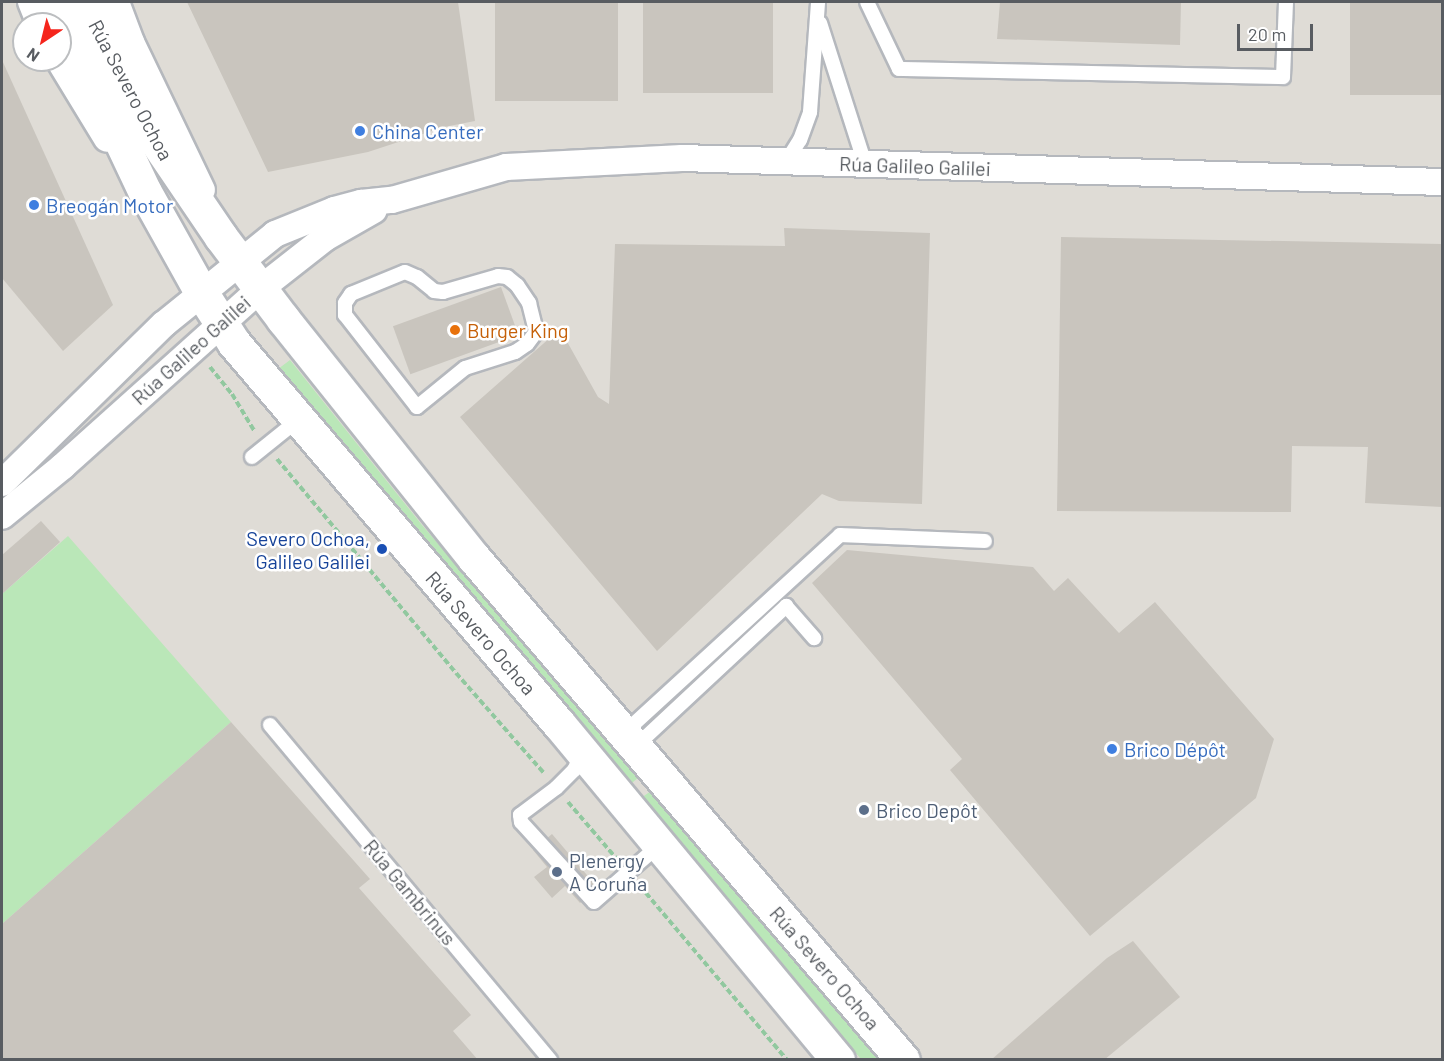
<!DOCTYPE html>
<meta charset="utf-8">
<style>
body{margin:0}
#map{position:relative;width:1444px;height:1061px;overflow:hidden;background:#ece9de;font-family:Barlow,sans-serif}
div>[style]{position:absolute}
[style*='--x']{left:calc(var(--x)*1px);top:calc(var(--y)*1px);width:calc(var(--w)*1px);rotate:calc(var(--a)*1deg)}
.industrial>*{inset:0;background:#dfdcd6}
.green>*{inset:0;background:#bae7b8}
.building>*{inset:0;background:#c9c5be;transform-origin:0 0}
.path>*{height:4px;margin-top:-2px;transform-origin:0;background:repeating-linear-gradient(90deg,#91c89f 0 6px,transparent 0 9px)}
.roads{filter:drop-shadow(2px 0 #b5b8bd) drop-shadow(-2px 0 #b5b8bd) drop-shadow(0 2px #b5b8bd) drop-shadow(0 -2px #b5b8bd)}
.lane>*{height:14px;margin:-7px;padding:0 7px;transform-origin:7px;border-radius:7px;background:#fff}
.street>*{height:26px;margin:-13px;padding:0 13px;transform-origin:13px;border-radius:13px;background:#fff}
.secondary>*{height:33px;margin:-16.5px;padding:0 16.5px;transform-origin:16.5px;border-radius:16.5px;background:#fff}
.dots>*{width:16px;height:16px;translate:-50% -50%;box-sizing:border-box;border:3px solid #fff;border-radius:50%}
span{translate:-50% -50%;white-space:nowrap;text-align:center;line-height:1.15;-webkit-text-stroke:5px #fff;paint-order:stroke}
.street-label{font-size:20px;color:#585c61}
.shop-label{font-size:20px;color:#366cbe}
.left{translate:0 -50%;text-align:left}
.food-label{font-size:20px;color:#c56008}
.transit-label{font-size:20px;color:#164399}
.right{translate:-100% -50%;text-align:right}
.service-label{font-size:20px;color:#4e5e75}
.frame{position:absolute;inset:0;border:3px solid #585c61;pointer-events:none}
.north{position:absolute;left:12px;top:12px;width:60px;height:60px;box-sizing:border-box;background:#fff;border:2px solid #bcbec0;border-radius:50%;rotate:215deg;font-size:16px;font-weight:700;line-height:24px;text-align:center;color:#585c61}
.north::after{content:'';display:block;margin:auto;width:21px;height:27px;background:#f5251c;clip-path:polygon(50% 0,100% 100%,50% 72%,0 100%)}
.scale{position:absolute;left:1237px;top:24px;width:76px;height:27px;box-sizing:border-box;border:3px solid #585c61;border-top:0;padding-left:8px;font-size:18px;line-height:21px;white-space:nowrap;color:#585c61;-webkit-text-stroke:4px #fff;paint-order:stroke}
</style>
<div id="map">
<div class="industrial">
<i style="clip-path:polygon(evenodd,2px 2px,1442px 2px,1442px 1059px,2px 1060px,2px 2px,24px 24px,60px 24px,60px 60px,24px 60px,24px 24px)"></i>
</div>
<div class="green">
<i style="clip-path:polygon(290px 360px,422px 525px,639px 777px,627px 787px,342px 453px,278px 369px)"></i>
<i style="clip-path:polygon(68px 536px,231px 722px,2px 924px,2px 594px)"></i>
<i style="clip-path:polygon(651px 791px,882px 1059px,861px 1059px,835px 1030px,638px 800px)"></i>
</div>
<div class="building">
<i style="clip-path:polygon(187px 2px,458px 2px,475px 121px,444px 127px,368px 152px,268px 172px)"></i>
<i style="left:495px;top:2px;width:123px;height:99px"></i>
<i style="left:643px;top:2px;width:130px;height:91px"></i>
<i style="clip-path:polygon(1000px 2px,1181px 2px,1180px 45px,997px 39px)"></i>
<i style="left:1350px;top:2px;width:92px;height:93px"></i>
<i style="clip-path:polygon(2px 60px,113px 305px,63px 351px,2px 278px)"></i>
<i style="clip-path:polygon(784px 228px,930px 233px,922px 504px,839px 501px,822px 494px,657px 651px,460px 417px,560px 329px,598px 397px,609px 404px,615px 244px,785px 246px)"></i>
<i style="clip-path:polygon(1061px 237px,1442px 244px,1442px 507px,1365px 503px,1368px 447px,1292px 446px,1291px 512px,1057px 511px)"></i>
<i style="left:501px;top:287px;width:51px;height:115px;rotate:70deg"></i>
<i style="clip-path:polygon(41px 521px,60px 542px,2px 594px,2px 555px)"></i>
<i style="clip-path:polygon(847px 550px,1033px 567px,1054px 591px,1068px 578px,1119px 633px,1155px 602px,1274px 739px,1256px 798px,1090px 936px,950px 770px,962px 759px,812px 583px)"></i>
<i style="clip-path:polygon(231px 722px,370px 879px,359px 888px,471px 1015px,453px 1031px,478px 1060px,2px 1060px,2px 924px)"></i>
<i style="clip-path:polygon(552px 834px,598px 888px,580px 903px,565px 886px,552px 898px,534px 877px,547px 867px,533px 850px)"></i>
<i style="clip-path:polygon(1133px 941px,1180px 997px,1104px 1060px,991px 1060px,1107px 958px)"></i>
</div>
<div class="path">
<i style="--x:210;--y:367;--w:35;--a:51"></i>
<i style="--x:232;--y:394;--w:44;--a:58.8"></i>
<i style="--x:277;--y:459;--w:279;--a:50.1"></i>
<i style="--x:456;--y:673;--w:133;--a:48.7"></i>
<i style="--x:568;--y:802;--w:74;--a:49.4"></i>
<i style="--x:640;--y:886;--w:228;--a:49.8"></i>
</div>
<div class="roads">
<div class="lane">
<i style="--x:867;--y:2;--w:74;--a:64.5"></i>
<i style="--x:899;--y:69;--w:384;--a:1.2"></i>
<i style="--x:1283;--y:77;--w:75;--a:-87.7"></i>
<i style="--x:820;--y:23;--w:148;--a:72.3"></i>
<i style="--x:786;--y:162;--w:26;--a:-58"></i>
<i style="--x:800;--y:140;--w:30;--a:-70"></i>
<i style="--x:810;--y:112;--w:110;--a:-85.8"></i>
<i style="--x:405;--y:272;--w:13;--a:23"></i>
<i style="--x:417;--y:277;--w:22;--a:39"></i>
<i style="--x:434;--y:291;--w:9;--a:6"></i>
<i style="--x:443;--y:292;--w:57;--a:-16.2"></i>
<i style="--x:498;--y:276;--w:9;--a:6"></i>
<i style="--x:507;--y:277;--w:13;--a:39"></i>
<i style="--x:517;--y:285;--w:22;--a:56"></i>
<i style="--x:529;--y:303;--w:30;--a:76"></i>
<i style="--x:536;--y:332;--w:15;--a:127"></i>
<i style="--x:527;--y:344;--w:14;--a:146"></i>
<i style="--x:515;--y:352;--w:52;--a:162.3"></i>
<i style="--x:465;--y:368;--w:62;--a:140.9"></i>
<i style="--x:417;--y:407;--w:117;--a:-128"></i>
<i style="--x:345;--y:315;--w:12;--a:-90"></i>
<i style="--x:345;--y:303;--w:11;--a:-56"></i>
<i style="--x:351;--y:294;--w:58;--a:-22.2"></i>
<i style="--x:252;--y:457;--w:59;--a:-38.8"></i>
<i style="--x:270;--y:725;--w:437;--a:50.1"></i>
<i style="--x:624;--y:733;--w:293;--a:-42.5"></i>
<i style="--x:840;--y:535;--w:145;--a:2.4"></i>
<i style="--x:635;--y:747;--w:207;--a:-43"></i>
<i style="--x:786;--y:606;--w:43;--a:48.8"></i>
<i style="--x:582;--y:753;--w:19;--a:115"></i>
<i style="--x:574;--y:770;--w:25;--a:135"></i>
<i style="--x:556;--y:788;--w:45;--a:143.1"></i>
<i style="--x:520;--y:815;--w:7;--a:82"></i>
<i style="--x:521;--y:822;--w:108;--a:47.6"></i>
<i style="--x:594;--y:902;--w:73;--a:-41.1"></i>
<i style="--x:649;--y:854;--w:15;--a:-28"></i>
</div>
<div class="street">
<i style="--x:31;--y:2;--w:24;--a:68"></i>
<i style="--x:116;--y:2;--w:43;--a:69.4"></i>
<i style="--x:131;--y:42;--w:164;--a:64.4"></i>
<i style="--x:59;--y:60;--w:92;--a:58.7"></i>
<i style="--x:2;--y:483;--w:227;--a:-44.5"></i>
<i style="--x:164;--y:324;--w:143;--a:-39"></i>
<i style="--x:275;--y:234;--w:64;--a:-22.1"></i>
<i style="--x:334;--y:210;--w:28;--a:-15"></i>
<i style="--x:361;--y:203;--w:31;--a:-6"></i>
<i style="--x:392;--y:200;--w:119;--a:-16.1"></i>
<i style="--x:506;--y:167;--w:176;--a:-2.9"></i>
<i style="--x:682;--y:158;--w:760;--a:1.81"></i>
<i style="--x:2;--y:516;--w:79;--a:-39.3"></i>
<i style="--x:63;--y:466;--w:265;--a:-41.9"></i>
<i style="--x:260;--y:289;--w:83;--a:-38.1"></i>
<i style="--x:325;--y:238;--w:56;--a:-29.7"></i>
</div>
<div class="secondary">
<i style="--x:55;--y:2;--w:210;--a:64.7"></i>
<i style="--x:145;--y:192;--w:115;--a:60.8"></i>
<i style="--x:201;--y:292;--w:61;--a:57.1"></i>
<i style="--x:234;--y:343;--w:501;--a:49.54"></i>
<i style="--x:559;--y:724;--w:437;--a:50.3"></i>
<i style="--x:85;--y:2;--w:140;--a:63.8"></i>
<i style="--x:147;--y:128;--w:132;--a:55.8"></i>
<i style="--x:221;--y:237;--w:103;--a:52.9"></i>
<i style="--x:283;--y:319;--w:306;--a:51.4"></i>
<i style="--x:474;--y:558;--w:660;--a:49.48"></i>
</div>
</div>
<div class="dots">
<i style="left:360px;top:131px;background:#3f7fe0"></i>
<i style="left:34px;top:205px;background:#3f7fe0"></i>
<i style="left:455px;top:330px;background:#e8710a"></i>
<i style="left:382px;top:549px;background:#1a4fb4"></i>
<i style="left:1112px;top:749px;background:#3f7fe0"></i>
<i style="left:864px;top:810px;background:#5c6f8a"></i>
<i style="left:557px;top:872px;background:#5c6f8a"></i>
</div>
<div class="street-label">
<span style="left:131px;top:90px;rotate:62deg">Rúa Severo Ochoa</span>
<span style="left:915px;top:166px;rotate:2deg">Rúa Galileo Galilei</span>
<span style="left:191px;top:350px;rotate:-42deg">Rúa Galileo Galilei</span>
<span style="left:481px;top:633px;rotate:49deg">Rúa Severo Ochoa</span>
<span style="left:410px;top:892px;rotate:50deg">Rúa Gambrinus</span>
<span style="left:825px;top:968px;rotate:49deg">Rúa Severo Ochoa</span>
</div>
<div class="shop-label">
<span class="left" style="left:372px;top:131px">China Center</span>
<span class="left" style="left:46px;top:205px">Breogán Motor</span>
<span class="left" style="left:1124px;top:749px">Brico Dépôt</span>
</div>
<div class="food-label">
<span class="left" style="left:467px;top:330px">Burger King</span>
</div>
<div class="transit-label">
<span class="right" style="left:370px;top:550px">Severo Ochoa,<br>Galileo Galilei</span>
</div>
<div class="service-label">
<span class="left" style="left:876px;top:810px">Brico Depôt</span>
<span class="left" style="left:569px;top:872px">Plenergy<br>A Coruña</span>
</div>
<div class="frame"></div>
<div class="north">N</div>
<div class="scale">20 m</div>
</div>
